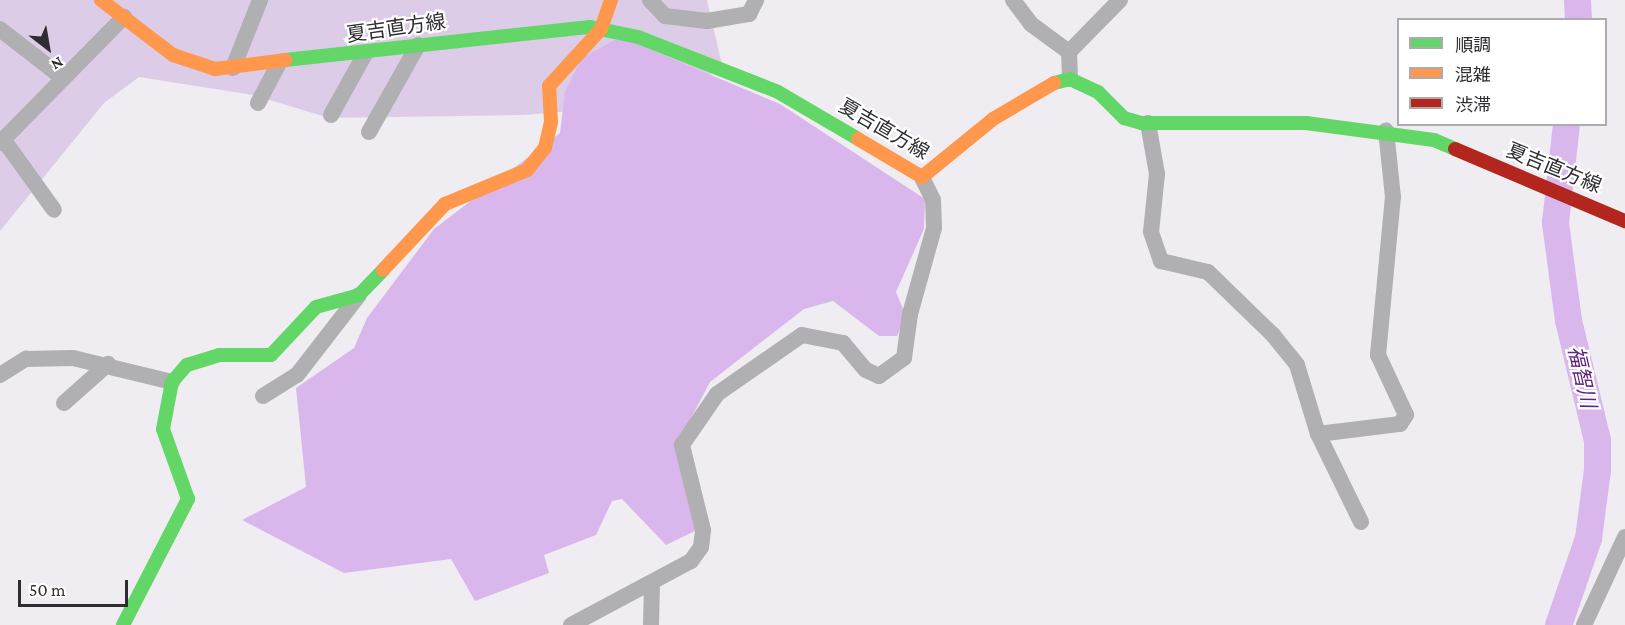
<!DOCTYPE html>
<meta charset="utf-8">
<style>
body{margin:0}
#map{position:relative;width:1625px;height:625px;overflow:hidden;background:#f0edf2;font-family:"Crimson Pro","Noto Sans JP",serif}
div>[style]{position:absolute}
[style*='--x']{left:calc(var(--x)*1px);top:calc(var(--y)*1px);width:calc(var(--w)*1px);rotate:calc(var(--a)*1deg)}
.green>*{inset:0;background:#ddcce8}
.water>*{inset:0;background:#d9b7ed}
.river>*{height:27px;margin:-13.5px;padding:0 13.5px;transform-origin:13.5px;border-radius:13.5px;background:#d9b7ed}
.street>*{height:16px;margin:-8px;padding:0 8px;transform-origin:8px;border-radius:8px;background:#b0afb1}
.fast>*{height:14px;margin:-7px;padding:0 7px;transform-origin:7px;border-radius:7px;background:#63d668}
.slow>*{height:14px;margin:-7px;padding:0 7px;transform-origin:7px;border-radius:7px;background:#ff974d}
.jam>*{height:14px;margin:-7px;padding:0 7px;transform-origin:7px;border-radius:7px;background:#b3261e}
span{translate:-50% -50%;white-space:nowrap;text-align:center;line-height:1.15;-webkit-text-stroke:4.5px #fff;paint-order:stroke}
.street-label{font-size:20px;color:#2f2d31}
.water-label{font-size:21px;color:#60257c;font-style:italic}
.legend{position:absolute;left:1397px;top:18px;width:210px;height:108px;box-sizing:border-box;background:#fff;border:2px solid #acabad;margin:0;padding:8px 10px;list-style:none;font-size:18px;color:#2f2d31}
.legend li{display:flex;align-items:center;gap:12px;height:30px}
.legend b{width:30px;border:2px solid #acabad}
.north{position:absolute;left:18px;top:18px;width:60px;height:60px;-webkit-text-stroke:4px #fff;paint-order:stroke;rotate:149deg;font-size:16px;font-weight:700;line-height:24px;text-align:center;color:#2f2d31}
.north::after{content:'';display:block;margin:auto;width:21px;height:27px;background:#2f2d31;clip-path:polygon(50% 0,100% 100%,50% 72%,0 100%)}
.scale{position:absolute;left:18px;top:580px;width:110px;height:27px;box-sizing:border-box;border:3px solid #2f2d31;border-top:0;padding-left:8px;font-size:18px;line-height:21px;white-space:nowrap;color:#2f2d31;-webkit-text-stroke:4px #fff;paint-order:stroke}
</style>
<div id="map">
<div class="green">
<i style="clip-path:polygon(0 0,707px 0,723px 69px,640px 105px,524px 115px,329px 118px,253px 95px,139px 77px,104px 103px,0 231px)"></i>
</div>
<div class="water">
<i style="clip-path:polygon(620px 37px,780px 104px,925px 199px,924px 229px,896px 292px,906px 316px,897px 336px,879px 336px,833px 301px,804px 309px,710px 382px,677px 445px,697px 530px,666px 545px,622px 499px,612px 501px,596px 535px,544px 555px,549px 573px,475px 601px,451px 559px,344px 573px,242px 520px,306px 487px,296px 388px,354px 348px,367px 318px,434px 229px,560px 133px,565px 92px,582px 58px)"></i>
</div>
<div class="river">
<i style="--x:1577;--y:0;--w:20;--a:87"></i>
<i style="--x:1558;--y:625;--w:92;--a:-71"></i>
<i style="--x:1588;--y:538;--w:69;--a:-82.5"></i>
<i style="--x:1597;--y:470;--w:30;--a:-90"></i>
<i style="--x:1597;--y:440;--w:123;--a:-103.6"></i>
<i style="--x:1568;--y:320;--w:99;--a:-97.6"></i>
<i style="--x:1555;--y:222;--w:99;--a:-83.6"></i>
</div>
<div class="street">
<i style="--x:650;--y:0;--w:22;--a:47"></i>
<i style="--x:665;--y:16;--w:42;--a:6.8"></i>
<i style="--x:707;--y:21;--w:43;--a:-9.5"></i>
<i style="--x:749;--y:14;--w:16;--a:-63"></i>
<i style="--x:1013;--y:0;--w:30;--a:53"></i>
<i style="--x:1031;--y:24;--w:47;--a:36.4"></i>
<i style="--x:0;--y:29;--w:80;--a:37.9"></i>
<i style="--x:233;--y:68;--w:73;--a:-68.3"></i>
<i style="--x:1070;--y:79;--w:27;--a:-92"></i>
<i style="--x:1069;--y:52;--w:73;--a:-45.6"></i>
<i style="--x:258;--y:103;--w:45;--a:-62.3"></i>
<i style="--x:331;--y:115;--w:72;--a:-60.9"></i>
<i style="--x:1148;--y:123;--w:52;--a:80"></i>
<i style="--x:1157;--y:174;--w:58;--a:95.9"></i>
<i style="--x:1151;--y:232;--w:31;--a:71"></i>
<i style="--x:1161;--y:261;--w:48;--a:13.2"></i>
<i style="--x:1208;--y:272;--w:91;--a:44.1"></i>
<i style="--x:1273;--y:335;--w:38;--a:51"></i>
<i style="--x:1297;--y:365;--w:72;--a:73.1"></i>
<i style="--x:369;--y:132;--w:100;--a:-60.6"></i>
<i style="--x:3;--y:139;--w:87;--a:54.3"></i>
<i style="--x:0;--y:143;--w:177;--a:-45.5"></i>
<i style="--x:0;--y:375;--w:31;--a:-32"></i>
<i style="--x:26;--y:359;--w:47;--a:-1.2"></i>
<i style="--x:73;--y:358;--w:102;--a:13.6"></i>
<i style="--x:263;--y:396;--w:40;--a:-32"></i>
<i style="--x:297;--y:375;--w:101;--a:-52.2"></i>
<i style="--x:64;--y:403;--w:59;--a:-41.6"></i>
<i style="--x:1361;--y:522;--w:98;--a:-116"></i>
<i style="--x:1318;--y:434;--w:83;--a:-7"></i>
<i style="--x:1400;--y:424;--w:11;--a:-56"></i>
<i style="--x:1406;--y:415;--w:66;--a:-115"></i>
<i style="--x:1378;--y:355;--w:159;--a:-84.6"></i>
<i style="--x:1393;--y:197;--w:67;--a:-96"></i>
<i style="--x:571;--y:625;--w:136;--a:-28.1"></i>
<i style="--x:691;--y:561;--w:17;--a:-54"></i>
<i style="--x:701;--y:547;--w:17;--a:-83"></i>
<i style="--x:703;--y:530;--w:88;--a:-103.9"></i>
<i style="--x:682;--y:445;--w:62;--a:-55.5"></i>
<i style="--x:717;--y:394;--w:103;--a:-34.8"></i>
<i style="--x:802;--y:335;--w:42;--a:11"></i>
<i style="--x:843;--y:343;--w:35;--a:50"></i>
<i style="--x:866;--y:370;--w:14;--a:25"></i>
<i style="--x:879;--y:376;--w:31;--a:-36"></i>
<i style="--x:904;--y:358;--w:44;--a:-82.2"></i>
<i style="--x:910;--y:314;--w:89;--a:-74.4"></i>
<i style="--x:934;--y:228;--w:28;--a:-92"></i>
<i style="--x:933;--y:200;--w:25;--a:-116"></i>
<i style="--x:651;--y:625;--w:42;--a:-88.6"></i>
<i style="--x:1584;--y:625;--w:97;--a:-65"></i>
</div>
<div class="fast">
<i style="--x:285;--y:60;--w:307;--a:-6.2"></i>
<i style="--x:590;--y:27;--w:49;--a:11.8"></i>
<i style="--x:638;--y:37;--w:150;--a:21.4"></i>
<i style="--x:778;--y:92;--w:93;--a:30.4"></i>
<i style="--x:1054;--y:83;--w:16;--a:-14"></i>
<i style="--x:1070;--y:79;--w:31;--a:25"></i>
<i style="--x:1098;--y:92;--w:37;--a:45"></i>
<i style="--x:1124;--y:118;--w:19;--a:16"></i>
<i style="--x:1142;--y:123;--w:164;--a:0"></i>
<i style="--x:1306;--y:123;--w:129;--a:7.6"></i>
<i style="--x:1434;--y:140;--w:23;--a:23"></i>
<i style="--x:123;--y:625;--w:142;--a:-62.7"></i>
<i style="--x:188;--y:499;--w:74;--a:-109.7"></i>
<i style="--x:163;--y:429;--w:48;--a:-79.2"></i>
<i style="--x:172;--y:382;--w:23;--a:-49"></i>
<i style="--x:187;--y:365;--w:34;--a:-17"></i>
<i style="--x:219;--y:355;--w:52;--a:0"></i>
<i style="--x:271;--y:355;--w:66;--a:-46.8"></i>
<i style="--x:316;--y:307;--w:45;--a:-15.6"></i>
<i style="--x:359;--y:295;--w:35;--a:-46"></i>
</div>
<div class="slow">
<i style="--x:101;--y:0;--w:91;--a:37.4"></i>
<i style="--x:173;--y:55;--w:44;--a:18.4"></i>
<i style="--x:215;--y:69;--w:71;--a:-7.3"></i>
<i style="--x:858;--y:139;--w:74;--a:30.7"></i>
<i style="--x:922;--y:177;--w:92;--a:-39.2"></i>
<i style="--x:993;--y:119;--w:71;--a:-30.5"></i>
<i style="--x:383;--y:270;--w:91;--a:-46.8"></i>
<i style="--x:445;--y:204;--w:89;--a:-22.5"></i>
<i style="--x:527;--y:170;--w:28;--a:-51"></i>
<i style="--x:545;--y:148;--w:27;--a:-77"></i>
<i style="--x:551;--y:122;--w:36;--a:-93"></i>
<i style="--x:549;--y:86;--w:77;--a:-47.6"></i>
<i style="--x:601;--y:29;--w:31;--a:-71"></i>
</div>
<div class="jam">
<i style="--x:1455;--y:149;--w:185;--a:23"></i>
</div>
<div class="street-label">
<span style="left:396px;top:28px;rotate:-8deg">夏吉直方線</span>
<span style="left:884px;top:129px;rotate:30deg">夏吉直方線</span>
<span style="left:1554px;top:168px;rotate:22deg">夏吉直方線</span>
</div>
<div class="water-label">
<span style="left:1582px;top:377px;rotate:77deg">福智川</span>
</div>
<ul class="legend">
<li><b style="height:8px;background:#63d668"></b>順調</li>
<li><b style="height:8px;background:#ff974d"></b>混雑</li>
<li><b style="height:8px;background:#b3261e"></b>渋滞</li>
</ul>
<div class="north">N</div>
<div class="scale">50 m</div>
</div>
